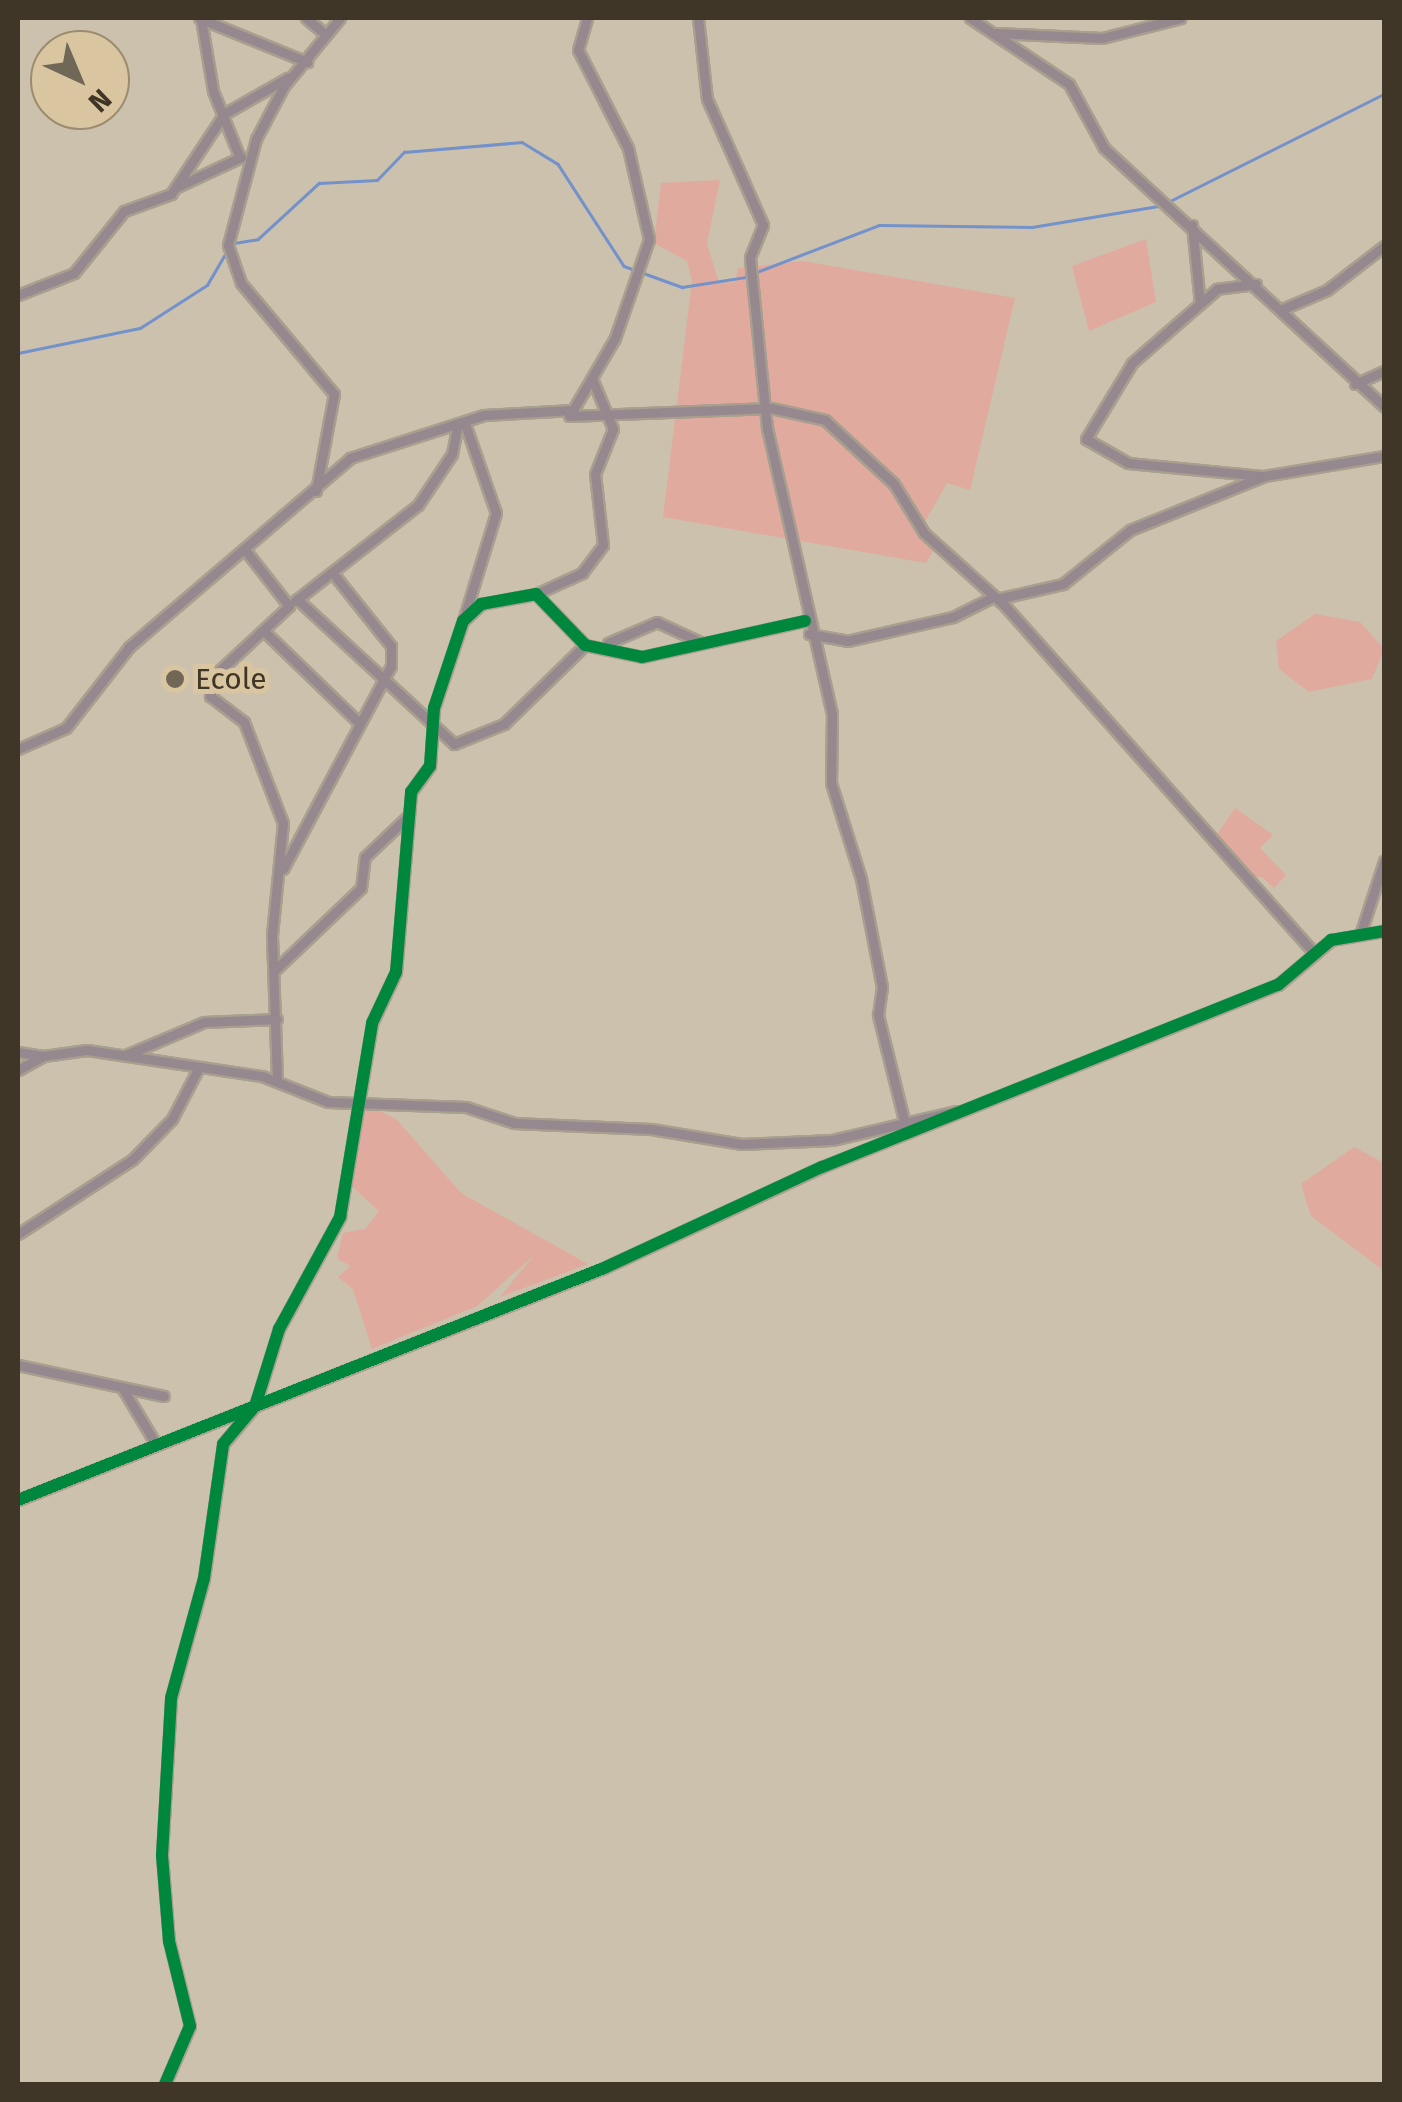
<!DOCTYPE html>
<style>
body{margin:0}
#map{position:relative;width:1402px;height:2102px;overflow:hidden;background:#ccc1ad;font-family:"Fira Sans",sans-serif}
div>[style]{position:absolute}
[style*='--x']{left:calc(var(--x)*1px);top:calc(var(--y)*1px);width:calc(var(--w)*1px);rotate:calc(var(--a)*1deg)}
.green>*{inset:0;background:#e0aa9f}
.stream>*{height:2.5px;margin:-1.25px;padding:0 1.25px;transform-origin:1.25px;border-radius:1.25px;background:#7391ca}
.roads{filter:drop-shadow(2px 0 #a89f8f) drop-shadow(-2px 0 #a89f8f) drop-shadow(0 2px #a89f8f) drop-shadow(0 -2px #a89f8f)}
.street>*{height:9px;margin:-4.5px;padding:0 4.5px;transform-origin:4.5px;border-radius:4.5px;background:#96888f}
.cycleway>*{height:12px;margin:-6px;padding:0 6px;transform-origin:6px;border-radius:6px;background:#00873e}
.dots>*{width:28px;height:28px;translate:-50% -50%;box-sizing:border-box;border:5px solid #d9c5a0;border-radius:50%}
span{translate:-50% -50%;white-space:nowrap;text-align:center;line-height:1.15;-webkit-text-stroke:10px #d9c5a0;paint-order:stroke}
.poi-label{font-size:30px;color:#3f3628}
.left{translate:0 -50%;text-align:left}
.frame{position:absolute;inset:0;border:20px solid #3f3628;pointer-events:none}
.north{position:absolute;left:30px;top:30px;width:100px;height:100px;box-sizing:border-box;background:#d9c5a0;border:2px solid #9b8c70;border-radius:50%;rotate:136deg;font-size:28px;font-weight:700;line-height:40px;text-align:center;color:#3f3628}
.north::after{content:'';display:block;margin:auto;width:35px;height:45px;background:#706757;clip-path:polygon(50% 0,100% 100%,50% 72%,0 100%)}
</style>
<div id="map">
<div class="green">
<i style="clip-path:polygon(720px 180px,707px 243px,719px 283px,735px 282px,738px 268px,803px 261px,1015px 298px,970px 490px,947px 483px,918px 534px,936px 546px,926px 563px,663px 517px,692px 281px,687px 261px,654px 243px,661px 183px)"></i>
<i style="clip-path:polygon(1146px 239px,1156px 302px,1089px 331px,1072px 266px)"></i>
<i style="clip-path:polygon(1315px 614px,1360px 622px,1384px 649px,1372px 679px,1309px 692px,1279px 669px,1276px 641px)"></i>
<i style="clip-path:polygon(1235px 808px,1273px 835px,1260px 848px,1286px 875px,1274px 888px,1262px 877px,1245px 879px,1212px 842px)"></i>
<i style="clip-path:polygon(365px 1103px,397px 1120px,461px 1193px,588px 1264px,500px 1297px,534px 1255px,477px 1306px,372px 1349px,353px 1289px,338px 1277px,351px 1266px,337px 1259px,343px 1233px,365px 1229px,379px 1211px,346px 1181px)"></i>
<i style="clip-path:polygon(1354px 1147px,1384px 1163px,1384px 1271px,1311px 1216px,1301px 1184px)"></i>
</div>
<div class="stream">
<i style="--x:1166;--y:203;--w:244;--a:-26.6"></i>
<i style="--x:234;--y:243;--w:24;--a:-9"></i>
<i style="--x:258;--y:239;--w:83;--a:-42.6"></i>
<i style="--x:319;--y:183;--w:58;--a:-3"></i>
<i style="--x:377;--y:180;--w:39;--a:-46"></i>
<i style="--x:404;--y:152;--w:118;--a:-4.8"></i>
<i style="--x:522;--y:142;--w:42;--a:31.4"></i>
<i style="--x:558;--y:164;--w:121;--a:57.1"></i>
<i style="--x:624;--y:266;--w:62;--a:19.9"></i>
<i style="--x:682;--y:287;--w:65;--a:-8.9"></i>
<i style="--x:754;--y:273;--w:134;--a:-21"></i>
<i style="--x:879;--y:225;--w:153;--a:0.7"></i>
<i style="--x:1032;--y:227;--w:129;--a:-9.4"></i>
<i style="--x:18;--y:353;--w:125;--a:-11.6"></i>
<i style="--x:140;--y:328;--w:80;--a:-32.7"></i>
<i style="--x:207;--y:285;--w:42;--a:-59.7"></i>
</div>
<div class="roads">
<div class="street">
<i style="--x:199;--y:18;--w:117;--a:22.2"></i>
<i style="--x:306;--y:18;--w:26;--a:40"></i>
<i style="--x:698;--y:18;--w:81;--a:83.7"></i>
<i style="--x:707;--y:99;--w:138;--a:66"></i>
<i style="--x:763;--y:225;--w:35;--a:112"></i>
<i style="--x:750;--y:258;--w:171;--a:84.3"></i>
<i style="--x:767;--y:428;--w:292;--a:77.2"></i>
<i style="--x:832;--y:713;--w:70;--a:90.8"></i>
<i style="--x:831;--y:783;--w:101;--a:72.6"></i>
<i style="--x:861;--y:879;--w:110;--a:79"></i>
<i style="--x:882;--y:987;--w:28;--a:98"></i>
<i style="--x:878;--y:1015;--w:121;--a:76.1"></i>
<i style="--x:970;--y:18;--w:119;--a:33.7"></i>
<i style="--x:1069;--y:84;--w:73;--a:61.3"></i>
<i style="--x:1104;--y:148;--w:381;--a:42.7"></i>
<i style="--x:201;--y:19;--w:73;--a:80.5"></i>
<i style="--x:213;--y:91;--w:72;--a:68.1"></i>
<i style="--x:996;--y:33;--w:106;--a:2.7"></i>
<i style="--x:1102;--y:38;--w:81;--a:-14.2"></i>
<i style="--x:177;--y:187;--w:71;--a:-25.1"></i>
<i style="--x:1192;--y:225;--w:79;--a:84.2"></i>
<i style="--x:1256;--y:284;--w:39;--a:173"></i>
<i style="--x:1217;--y:289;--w:113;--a:139"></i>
<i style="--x:1132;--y:363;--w:89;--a:121.2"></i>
<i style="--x:1086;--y:439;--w:48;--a:29.7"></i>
<i style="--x:1128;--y:463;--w:137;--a:5.5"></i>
<i style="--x:18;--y:295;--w:60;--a:-21.4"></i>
<i style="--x:74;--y:273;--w:80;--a:-51.1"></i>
<i style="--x:124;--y:211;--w:50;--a:-19.9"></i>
<i style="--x:171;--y:194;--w:96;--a:-56.5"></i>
<i style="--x:224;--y:114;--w:73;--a:-29.7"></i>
<i style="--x:1285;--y:308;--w:46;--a:-23.2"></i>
<i style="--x:1327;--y:290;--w:72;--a:-37.7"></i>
<i style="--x:1355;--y:384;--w:32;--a:-24"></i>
<i style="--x:569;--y:416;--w:202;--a:-2.3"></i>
<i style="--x:771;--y:408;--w:55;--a:12.5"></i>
<i style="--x:825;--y:420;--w:94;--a:42.8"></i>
<i style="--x:894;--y:484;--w:57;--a:58.5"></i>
<i style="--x:924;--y:533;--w:109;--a:42"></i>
<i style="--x:1005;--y:606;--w:466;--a:48.3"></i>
<i style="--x:316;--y:491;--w:99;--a:-79.5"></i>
<i style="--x:334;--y:394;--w:145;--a:-130"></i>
<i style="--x:241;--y:283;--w:40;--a:-108.9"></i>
<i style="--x:228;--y:245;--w:110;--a:-75.2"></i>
<i style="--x:256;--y:139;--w:60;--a:-62.2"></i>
<i style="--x:284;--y:86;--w:88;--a:-50.5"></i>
<i style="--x:246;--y:551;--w:70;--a:52"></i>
<i style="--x:289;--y:606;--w:96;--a:137.1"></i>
<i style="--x:219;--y:671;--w:27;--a:110"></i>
<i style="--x:210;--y:696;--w:43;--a:37.4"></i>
<i style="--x:244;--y:722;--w:108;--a:68.9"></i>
<i style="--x:283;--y:823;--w:114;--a:95.6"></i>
<i style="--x:272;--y:936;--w:144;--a:88"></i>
<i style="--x:536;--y:594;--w:51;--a:-24.5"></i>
<i style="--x:582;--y:573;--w:35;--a:-53"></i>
<i style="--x:603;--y:545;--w:71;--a:-96.4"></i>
<i style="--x:595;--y:474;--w:48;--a:-68.2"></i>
<i style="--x:613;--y:429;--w:52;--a:-112.6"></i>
<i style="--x:297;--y:599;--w:214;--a:42.7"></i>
<i style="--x:454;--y:744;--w:54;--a:-21.8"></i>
<i style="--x:504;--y:724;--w:113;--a:-44.3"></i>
<i style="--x:997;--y:599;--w:68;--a:-12.8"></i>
<i style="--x:1063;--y:584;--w:86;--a:-38.9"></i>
<i style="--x:1130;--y:530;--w:144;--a:-21.9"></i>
<i style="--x:1264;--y:476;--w:122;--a:-9.5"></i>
<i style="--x:295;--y:601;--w:156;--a:-38"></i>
<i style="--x:418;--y:505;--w:61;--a:-56.3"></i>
<i style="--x:452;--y:454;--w:31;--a:-79"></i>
<i style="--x:463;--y:621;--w:113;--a:-73"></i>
<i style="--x:496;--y:513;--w:94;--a:-109.2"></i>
<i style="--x:267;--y:634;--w:127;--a:44"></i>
<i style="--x:809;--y:634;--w:39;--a:10"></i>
<i style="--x:847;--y:641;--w:109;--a:-12.8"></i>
<i style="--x:953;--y:617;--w:42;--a:-26.6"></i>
<i style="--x:608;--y:643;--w:53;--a:-23.2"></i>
<i style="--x:657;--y:622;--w:47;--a:24.9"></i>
<i style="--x:18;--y:749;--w:52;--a:-23.6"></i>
<i style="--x:66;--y:728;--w:103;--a:-52.1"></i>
<i style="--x:129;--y:647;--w:291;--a:-40.5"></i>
<i style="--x:350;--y:458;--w:141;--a:-17.8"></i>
<i style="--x:484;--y:415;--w:89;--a:-3.2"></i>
<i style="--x:573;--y:410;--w:83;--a:-59.7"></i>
<i style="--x:615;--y:338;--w:105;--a:-71"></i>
<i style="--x:649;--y:239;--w:93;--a:-103"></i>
<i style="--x:628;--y:148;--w:110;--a:-117"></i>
<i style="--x:578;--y:50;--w:33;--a:-74"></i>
<i style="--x:283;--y:869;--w:230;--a:-62"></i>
<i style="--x:391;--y:666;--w:20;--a:-90"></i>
<i style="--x:391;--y:646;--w:88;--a:-128.6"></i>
<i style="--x:1360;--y:935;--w:78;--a:-72"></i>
<i style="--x:276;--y:969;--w:117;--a:-43.6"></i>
<i style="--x:361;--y:888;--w:31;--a:-83"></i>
<i style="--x:365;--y:857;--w:57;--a:-43.6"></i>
<i style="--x:18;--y:1052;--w:25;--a:9"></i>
<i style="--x:126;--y:1055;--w:85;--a:-22.9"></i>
<i style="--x:204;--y:1022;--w:73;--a:-2.4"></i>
<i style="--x:18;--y:1070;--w:29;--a:-29"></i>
<i style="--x:43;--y:1056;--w:44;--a:-7.8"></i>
<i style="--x:87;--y:1050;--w:177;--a:8.5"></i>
<i style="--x:262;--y:1076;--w:71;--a:21.5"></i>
<i style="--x:328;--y:1102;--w:138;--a:2.1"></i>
<i style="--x:466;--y:1107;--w:51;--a:18.4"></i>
<i style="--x:514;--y:1123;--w:137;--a:2.5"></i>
<i style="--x:651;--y:1129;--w:92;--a:9.4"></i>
<i style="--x:742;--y:1144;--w:90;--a:-2.5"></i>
<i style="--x:832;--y:1140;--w:128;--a:-13.1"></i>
<i style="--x:18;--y:1234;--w:137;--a:-33.1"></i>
<i style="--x:133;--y:1159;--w:56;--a:-45.7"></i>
<i style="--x:172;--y:1119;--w:56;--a:-62.5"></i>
<i style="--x:18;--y:1365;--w:149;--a:12"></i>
<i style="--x:123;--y:1389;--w:61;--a:59.2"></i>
<i style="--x:18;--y:1500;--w:630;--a:-21.6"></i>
<i style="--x:604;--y:1268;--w:240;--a:-24.9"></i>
<i style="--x:822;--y:1167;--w:491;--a:-21.8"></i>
<i style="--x:1278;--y:985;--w:70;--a:-40.3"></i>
<i style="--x:1331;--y:940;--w:54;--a:-9.6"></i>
<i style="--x:165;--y:2084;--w:63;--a:-66.7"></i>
<i style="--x:190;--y:2026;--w:88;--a:-103.9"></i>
<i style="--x:169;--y:1941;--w:86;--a:-94.7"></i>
<i style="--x:162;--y:1855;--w:157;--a:-86.7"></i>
<i style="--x:171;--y:1698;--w:124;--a:-74.6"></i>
<i style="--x:204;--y:1578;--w:135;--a:-81.9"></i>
<i style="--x:223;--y:1444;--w:50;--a:-49.9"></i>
<i style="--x:255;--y:1406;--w:81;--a:-72.7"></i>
<i style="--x:279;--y:1329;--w:128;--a:-61.4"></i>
<i style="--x:340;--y:1217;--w:197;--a:-80.6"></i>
<i style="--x:372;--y:1023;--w:56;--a:-64.8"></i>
<i style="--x:396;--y:972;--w:181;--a:-85.2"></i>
<i style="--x:411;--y:792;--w:32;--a:-54"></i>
<i style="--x:430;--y:766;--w:58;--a:-86.1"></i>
<i style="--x:434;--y:708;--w:92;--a:-71.6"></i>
<i style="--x:463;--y:621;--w:25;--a:-43"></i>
<i style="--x:481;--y:604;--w:56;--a:-10.3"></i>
<i style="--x:536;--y:594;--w:71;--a:46.1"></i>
<i style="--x:585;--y:645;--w:58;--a:11.9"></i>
<i style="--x:642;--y:657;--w:167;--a:-12.5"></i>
</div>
</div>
<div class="cycleway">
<i style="--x:18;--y:1500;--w:630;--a:-21.6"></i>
<i style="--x:604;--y:1268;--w:240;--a:-24.9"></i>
<i style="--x:822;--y:1167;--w:491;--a:-21.8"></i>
<i style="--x:1278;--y:985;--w:70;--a:-40.3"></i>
<i style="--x:1331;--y:940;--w:54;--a:-9.6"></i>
<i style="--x:165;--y:2084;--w:63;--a:-66.7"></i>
<i style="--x:190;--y:2026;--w:88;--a:-103.9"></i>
<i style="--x:169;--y:1941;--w:86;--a:-94.7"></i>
<i style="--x:162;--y:1855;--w:157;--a:-86.7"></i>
<i style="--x:171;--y:1698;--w:124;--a:-74.6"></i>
<i style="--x:204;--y:1578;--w:135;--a:-81.9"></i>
<i style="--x:223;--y:1444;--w:50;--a:-49.9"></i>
<i style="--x:255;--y:1406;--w:81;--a:-72.7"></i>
<i style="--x:279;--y:1329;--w:128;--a:-61.4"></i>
<i style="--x:340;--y:1217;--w:197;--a:-80.6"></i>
<i style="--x:372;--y:1023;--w:56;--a:-64.8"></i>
<i style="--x:396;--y:972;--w:181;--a:-85.2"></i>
<i style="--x:411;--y:792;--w:32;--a:-54"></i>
<i style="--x:430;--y:766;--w:58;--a:-86.1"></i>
<i style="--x:434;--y:708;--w:92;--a:-71.6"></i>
<i style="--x:463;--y:621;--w:25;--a:-43"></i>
<i style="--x:481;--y:604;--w:56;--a:-10.3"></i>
<i style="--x:536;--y:594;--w:71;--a:46.1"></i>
<i style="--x:585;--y:645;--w:58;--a:11.9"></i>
<i style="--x:642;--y:657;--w:167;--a:-12.5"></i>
</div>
<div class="dots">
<i style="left:175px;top:679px;background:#706757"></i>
</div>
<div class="poi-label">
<span class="left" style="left:195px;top:679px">Ecole</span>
</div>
<div class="frame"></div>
<div class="north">N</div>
</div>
